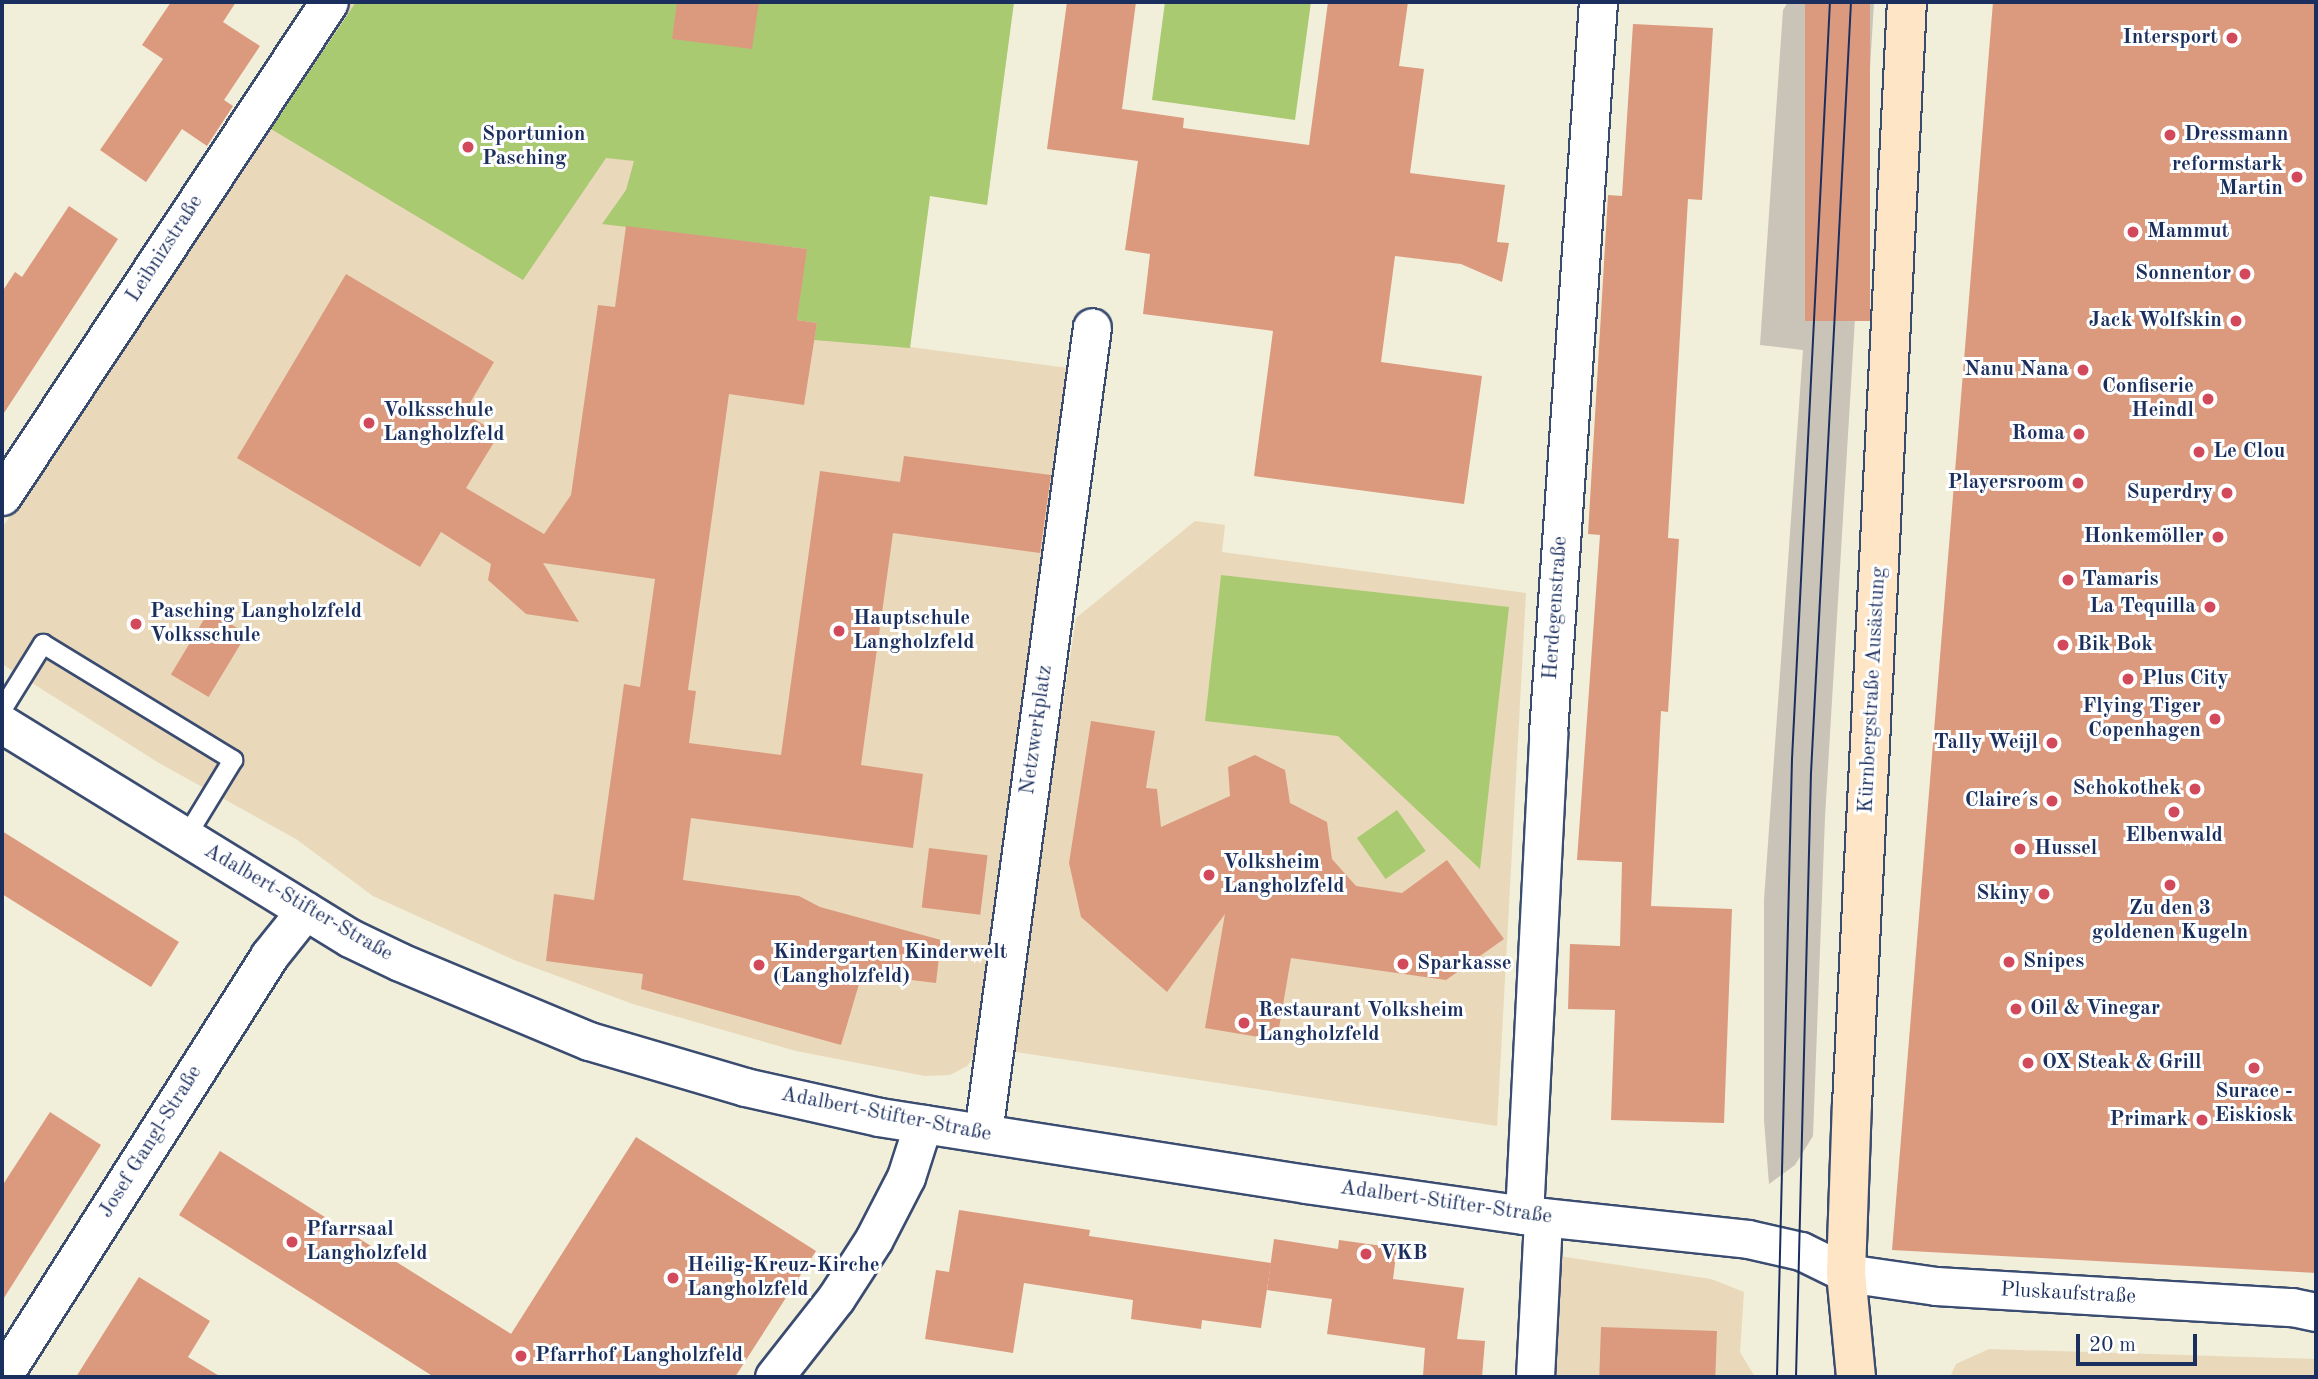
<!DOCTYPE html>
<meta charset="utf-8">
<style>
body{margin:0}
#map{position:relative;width:2318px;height:1379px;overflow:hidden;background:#f1eeda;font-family:"Old Standard TT",serif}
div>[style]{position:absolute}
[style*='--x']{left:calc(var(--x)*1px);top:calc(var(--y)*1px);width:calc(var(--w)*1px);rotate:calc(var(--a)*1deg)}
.built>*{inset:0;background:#e9d9ba}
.industrial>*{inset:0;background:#c9c3b8}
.green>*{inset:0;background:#aaca72;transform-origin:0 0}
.building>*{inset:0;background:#db9a7e;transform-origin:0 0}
.roads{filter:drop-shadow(2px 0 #3b4c71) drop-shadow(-2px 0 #3b4c71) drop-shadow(0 2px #3b4c71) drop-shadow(0 -2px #3b4c71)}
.service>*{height:18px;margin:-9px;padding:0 9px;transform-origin:9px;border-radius:9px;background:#fff}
.minor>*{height:37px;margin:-18.5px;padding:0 18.5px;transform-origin:18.5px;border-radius:18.5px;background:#fff}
.secondary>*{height:38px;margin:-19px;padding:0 19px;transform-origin:19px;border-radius:19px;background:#fde5c5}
.tram>*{height:2px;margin:-1px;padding:0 1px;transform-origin:1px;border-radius:1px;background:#1b2f5e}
.dots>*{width:19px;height:19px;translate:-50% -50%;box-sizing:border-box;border:4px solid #fff;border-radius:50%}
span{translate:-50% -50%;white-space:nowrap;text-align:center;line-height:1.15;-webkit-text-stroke:6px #fff;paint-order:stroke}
.poi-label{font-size:21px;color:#1b2f5e;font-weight:700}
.right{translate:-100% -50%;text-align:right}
.left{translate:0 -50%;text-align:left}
.street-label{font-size:21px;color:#1b2f5e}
.frame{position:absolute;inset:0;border:4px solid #1b2f5e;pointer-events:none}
.scale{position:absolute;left:2076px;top:1334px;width:121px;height:32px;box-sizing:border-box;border:4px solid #1b2f5e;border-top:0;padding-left:9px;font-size:21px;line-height:24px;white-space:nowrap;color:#1b2f5e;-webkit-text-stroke:5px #fff;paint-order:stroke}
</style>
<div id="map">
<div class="built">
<i style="clip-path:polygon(351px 2px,1014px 2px,987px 205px,930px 196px,910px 347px,1068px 368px,977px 1052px,967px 1066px,950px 1075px,925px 1076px,796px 1051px,633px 1004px,514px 960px,373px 896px,296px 839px,159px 763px,2px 664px,2px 528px)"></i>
<i style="clip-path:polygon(1195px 521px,1225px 525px,1222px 552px,1526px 593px,1497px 1126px,1010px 1051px,1076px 618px)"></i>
<i style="clip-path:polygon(1559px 1256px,1711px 1279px,1744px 1292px,1740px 1352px,1755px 1377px,1551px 1377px)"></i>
<i style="clip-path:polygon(1989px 1349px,2316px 1359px,2316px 1377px,1950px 1377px,1956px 1364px)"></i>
</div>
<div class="industrial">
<i style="clip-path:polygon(1788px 2px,1874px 2px,1825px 817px,1813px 1136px,1795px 1165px,1769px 1184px,1764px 1120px,1764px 900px,1803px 350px,1760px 345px,1783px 10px)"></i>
</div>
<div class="green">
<i style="clip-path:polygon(356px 2px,1014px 2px,987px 205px,930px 196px,910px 348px,814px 340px,817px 323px,797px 320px,806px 249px,602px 224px,626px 190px,634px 161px,606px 158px,523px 280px,271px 129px)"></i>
<i style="clip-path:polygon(1165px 2px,1311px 2px,1295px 120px,1152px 100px)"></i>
<i style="clip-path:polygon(1221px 575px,1509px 607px,1480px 869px,1338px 736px,1205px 721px)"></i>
<i style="left:1397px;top:810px;width:50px;height:49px;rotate:55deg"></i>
</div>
<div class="building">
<i style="clip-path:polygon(171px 2px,236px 2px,223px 22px,260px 46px,224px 100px,233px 106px,207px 146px,182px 129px,146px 182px,100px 150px,163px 59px,142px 45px)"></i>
<i style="clip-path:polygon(677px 2px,759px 2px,752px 49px,672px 39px)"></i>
<i style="clip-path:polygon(1067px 2px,1136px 2px,1122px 109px,1184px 118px,1183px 128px,1309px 145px,1328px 2px,1408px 2px,1399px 66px,1424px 69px,1410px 173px,1505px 185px,1497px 242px,1509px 243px,1502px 282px,1461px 264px,1395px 256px,1381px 362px,1482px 376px,1464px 504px,1254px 476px,1273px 331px,1143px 314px,1150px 254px,1125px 250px,1138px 161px,1047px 149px)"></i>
<i style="left:1805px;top:2px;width:65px;height:319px"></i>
<i style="clip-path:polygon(1993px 2px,2316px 2px,2316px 1273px,1892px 1250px)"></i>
<i style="clip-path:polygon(1633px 24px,1713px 28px,1702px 200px,1688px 199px,1668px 538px,1679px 539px,1668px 712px,1661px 711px,1651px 906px,1732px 909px,1724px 1123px,1611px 1120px,1615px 1010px,1568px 1009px,1570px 944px,1620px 946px,1622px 862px,1577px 860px,1600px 535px,1588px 534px,1608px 195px,1622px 196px)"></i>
<i style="clip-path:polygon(69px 206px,118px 239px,2px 416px,2px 292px,15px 272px,22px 277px)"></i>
<i style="clip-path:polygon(626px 226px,807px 249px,797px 320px,817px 323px,804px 405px,729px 394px,688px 690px,696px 691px,689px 743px,781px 755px,820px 471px,900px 482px,904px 456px,1051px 475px,1040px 553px,893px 533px,861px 765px,923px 774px,913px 848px,691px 818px,683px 880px,799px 896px,820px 907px,941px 940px,936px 983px,862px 974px,841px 1045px,641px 989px,643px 974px,546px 961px,554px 894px,594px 900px,624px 684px,640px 687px,655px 579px,543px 563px,579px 622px,526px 614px,488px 580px,491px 564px,441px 532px,420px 567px,237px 458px,346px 274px,494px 362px,464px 413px,499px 434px,466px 488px,544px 534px,571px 495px,598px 305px,615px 307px)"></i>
<i style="left:209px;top:611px;width:44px;height:74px;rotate:31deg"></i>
<i style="clip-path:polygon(1091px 721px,1155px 731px,1146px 788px,1157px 789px,1161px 827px,1230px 796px,1228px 767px,1255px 755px,1285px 770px,1290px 803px,1327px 822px,1332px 859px,1356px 886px,1402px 893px,1447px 860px,1504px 939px,1446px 980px,1291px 958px,1277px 1040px,1205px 1028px,1225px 914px,1167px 992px,1081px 917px,1069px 863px)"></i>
<i style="clip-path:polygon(2px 831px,179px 942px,151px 987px,2px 894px)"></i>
<i style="left:929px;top:848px;width:59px;height:60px;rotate:7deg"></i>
<i style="clip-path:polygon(50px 1112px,101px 1145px,2px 1301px,2px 1186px)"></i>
<i style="clip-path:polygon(636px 1137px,816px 1251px,735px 1377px,434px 1377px,179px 1215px,220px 1151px,511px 1334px)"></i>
<i style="clip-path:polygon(959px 1210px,1090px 1230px,1089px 1236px,1271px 1263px,1261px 1328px,1202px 1320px,1201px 1329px,1131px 1319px,1133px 1300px,1024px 1283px,1013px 1353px,925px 1339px,936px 1270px,949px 1272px)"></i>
<i style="clip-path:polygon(1274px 1239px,1338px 1249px,1339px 1240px,1397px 1248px,1393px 1279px,1464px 1288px,1457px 1339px,1485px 1341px,1482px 1377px,1423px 1376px,1425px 1348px,1327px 1334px,1332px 1299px,1267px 1290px)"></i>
<i style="clip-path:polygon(139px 1277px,210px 1321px,188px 1357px,221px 1377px,76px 1377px)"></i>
<i style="left:1601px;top:1327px;width:116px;height:50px;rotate:2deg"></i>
</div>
<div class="roads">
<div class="service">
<i style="--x:2;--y:710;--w:78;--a:-58.2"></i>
<i style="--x:43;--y:644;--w:223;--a:31.4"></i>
<i style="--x:233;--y:760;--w:90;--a:121.4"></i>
</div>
<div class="minor">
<i style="--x:2;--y:496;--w:592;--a:-56.5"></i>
<i style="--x:2;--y:724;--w:409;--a:31.6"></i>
<i style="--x:350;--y:938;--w:55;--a:25.6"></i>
<i style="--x:400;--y:962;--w:205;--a:22.7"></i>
<i style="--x:589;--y:1041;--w:163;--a:16.4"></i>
<i style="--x:745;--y:1087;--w:137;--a:12.6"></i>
<i style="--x:879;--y:1117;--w:432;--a:8.9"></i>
<i style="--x:1306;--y:1184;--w:220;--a:8.1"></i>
<i style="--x:1524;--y:1215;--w:225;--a:6.1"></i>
<i style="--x:1748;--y:1239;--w:54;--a:12.8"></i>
<i style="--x:1801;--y:1251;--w:50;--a:26.1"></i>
<i style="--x:1846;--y:1273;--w:91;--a:8.2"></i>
<i style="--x:1936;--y:1286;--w:357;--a:3.4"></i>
<i style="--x:2292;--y:1307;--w:25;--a:12"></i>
<i style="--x:983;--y:1133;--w:813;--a:-82.3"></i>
<i style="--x:1524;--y:1215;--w:483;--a:-87.1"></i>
<i style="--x:1548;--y:733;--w:733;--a:-86.09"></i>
<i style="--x:2;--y:1377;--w:499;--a:-57.6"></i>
<i style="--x:269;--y:956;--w:58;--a:-51.3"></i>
<i style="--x:774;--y:1377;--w:100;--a:-51.9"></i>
<i style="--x:836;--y:1298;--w:70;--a:-57.2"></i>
<i style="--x:874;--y:1239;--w:70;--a:-62.7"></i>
<i style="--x:906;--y:1177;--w:56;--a:-72.2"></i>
<i style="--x:1535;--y:1377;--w:160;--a:-87.1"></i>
</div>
<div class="secondary">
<i style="--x:1856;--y:1377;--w:104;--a:-95.5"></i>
<i style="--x:1846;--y:1273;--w:168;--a:-88"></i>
<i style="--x:1852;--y:1105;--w:1104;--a:-87.15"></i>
</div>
</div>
<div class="tram">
<i style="--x:1777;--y:1377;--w:618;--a:-88.61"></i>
<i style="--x:1792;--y:759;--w:758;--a:-87.13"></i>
<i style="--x:1796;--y:1377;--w:604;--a:-88.58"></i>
<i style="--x:1811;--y:773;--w:772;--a:-87.03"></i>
</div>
<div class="dots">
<i style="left:2232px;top:38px;background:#d1495b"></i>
<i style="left:2170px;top:135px;background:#d1495b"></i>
<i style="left:468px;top:147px;background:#d1495b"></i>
<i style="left:2297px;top:177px;background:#d1495b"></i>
<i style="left:2133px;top:232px;background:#d1495b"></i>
<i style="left:2245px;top:274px;background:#d1495b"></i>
<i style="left:2236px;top:321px;background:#d1495b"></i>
<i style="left:2083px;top:370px;background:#d1495b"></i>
<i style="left:2208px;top:399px;background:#d1495b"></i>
<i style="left:369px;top:423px;background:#d1495b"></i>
<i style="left:2079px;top:434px;background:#d1495b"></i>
<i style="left:2199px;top:452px;background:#d1495b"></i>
<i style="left:2078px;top:483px;background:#d1495b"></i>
<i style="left:2227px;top:493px;background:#d1495b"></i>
<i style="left:2218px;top:537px;background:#d1495b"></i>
<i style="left:2068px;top:580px;background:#d1495b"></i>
<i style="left:2210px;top:607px;background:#d1495b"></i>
<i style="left:136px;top:624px;background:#d1495b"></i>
<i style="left:839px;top:631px;background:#d1495b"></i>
<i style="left:2063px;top:645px;background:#d1495b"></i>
<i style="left:2128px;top:679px;background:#d1495b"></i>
<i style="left:2215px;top:719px;background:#d1495b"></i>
<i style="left:2052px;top:743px;background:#d1495b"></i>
<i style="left:2195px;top:789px;background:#d1495b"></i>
<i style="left:2052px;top:801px;background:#d1495b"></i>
<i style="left:2174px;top:812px;background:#d1495b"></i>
<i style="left:2020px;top:849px;background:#d1495b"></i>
<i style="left:1209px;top:875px;background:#d1495b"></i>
<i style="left:2170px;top:885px;background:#d1495b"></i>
<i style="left:2044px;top:894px;background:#d1495b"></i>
<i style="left:2009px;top:962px;background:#d1495b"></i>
<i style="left:1403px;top:964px;background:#d1495b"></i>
<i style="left:759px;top:965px;background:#d1495b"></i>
<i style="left:2016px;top:1009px;background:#d1495b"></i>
<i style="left:1244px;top:1023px;background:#d1495b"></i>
<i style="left:2028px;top:1063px;background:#d1495b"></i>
<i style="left:2254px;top:1068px;background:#d1495b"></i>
<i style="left:2202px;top:1120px;background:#d1495b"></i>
<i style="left:292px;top:1242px;background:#d1495b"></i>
<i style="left:1366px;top:1254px;background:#d1495b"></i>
<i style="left:673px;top:1278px;background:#d1495b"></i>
<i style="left:521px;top:1356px;background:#d1495b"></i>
</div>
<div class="poi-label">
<span class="right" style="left:2218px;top:38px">Intersport</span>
<span class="left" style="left:482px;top:147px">Sportunion<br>Pasching</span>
<span class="left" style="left:2184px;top:135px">Dressmann</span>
<span class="right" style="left:2283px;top:177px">reformstark<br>Martin</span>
<span class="left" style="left:2147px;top:232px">Mammut</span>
<span class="right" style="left:2231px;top:274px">Sonnentor</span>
<span class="right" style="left:2222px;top:321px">Jack Wolfskin</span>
<span class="right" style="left:2069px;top:370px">Nanu Nana</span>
<span class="right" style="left:2194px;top:399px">Confiserie<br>Heindl</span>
<span class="left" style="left:383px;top:423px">Volksschule<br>Langholzfeld</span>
<span class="right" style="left:2065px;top:434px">Roma</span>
<span class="left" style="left:2213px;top:452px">Le Clou</span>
<span class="right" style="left:2064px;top:483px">Playersroom</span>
<span class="right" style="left:2213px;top:493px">Superdry</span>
<span class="right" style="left:2204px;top:537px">Honkemöller</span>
<span class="left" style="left:2082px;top:580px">Tamaris</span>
<span class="right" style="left:2196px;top:607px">La Tequilla</span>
<span class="left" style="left:150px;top:624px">Pasching Langholzfeld<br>Volksschule</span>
<span class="left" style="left:853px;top:631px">Hauptschule<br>Langholzfeld</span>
<span class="left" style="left:2077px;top:645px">Bik Bok</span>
<span class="left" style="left:2142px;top:679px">Plus City</span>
<span class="right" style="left:2201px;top:719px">Flying Tiger<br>Copenhagen</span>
<span class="right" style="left:2038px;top:743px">Tally Weijl</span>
<span class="right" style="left:2181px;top:789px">Schokothek</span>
<span class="right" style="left:2038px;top:801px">Claire´s</span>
<span style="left:2174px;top:836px">Elbenwald</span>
<span class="left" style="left:2034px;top:849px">Hussel</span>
<span class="left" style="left:1223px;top:875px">Volksheim<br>Langholzfeld</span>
<span class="right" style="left:2030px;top:894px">Skiny</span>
<span style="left:2170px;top:921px">Zu den 3<br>goldenen Kugeln</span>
<span class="left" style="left:773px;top:965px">Kindergarten Kinderwelt<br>(Langholzfeld)</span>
<span class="left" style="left:2023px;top:962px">Snipes</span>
<span class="left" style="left:1417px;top:964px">Sparkasse</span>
<span class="left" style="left:2030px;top:1009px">Oil &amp; Vinegar</span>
<span class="left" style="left:1258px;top:1023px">Restaurant Volksheim<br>Langholzfeld</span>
<span class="left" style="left:2042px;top:1063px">OX Steak &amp; Grill</span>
<span style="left:2254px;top:1104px">Surace -<br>Eiskiosk</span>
<span class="right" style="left:2188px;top:1120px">Primark</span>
<span class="left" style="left:306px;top:1242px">Pfarrsaal<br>Langholzfeld</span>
<span class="left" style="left:1380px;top:1254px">VKB</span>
<span class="left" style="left:687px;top:1278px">Heilig-Kreuz-Kirche<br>Langholzfeld</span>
<span class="left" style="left:535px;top:1356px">Pfarrhof Langholzfeld</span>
</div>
<div class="street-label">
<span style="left:165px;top:249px;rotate:-57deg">Leibnizstraße</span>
<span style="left:1556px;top:608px;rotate:-86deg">Herdegenstraße</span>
<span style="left:1873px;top:690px;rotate:-87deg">Kürnbergstraße Ausästung</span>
<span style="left:1037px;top:730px;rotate:-82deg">Netzwerkplatz</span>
<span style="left:298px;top:903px;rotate:30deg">Adalbert-Stifter-Straße</span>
<span style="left:886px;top:1115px;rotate:11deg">Adalbert-Stifter-Straße</span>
<span style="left:151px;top:1142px;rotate:-58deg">Josef Gangl-Straße</span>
<span style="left:1446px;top:1203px;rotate:8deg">Adalbert-Stifter-Straße</span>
<span style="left:2068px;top:1294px;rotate:3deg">Pluskaufstraße</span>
</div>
<div class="frame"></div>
<div class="scale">20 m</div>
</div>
